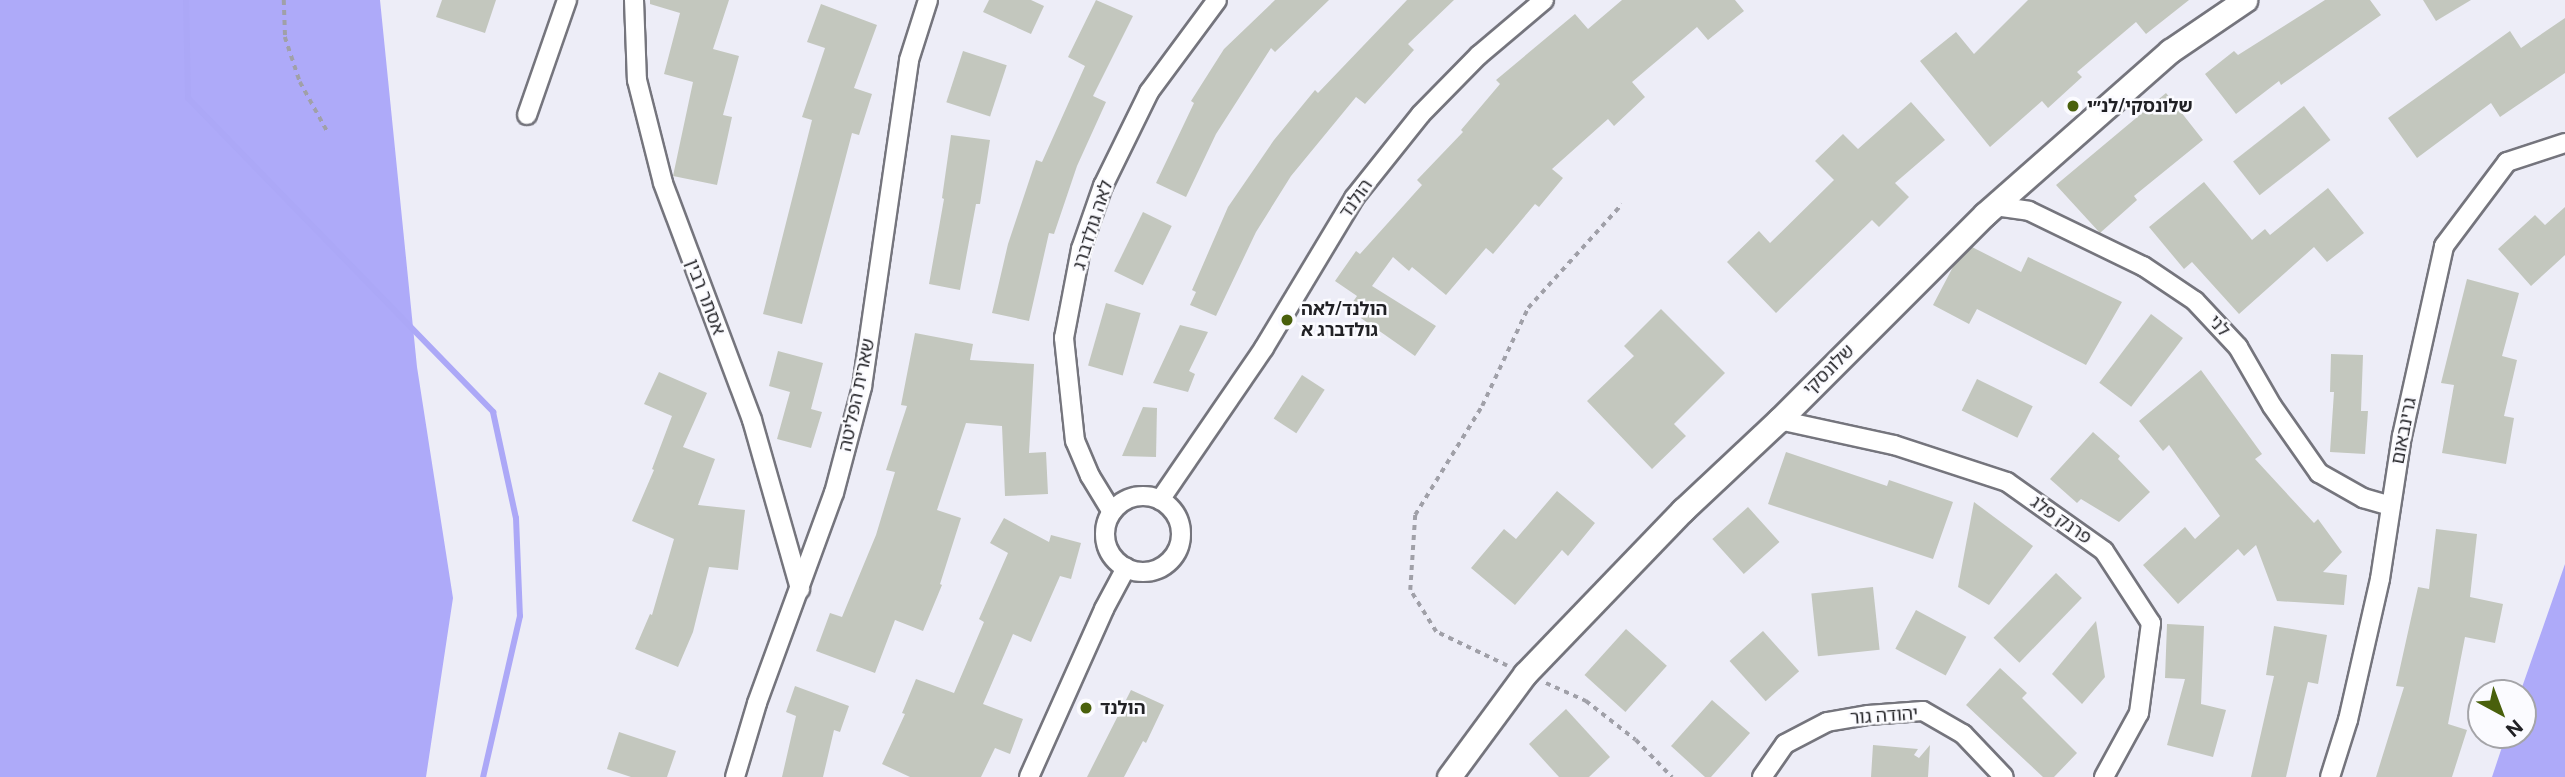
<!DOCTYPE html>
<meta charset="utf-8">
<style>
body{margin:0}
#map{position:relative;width:2565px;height:777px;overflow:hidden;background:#ededf7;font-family:"Public Sans","Noto Sans Hebrew",sans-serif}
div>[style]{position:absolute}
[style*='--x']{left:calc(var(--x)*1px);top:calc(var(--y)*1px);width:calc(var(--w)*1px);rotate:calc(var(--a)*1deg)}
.forest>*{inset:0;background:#aeaaf9}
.stream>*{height:6px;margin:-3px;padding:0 3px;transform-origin:3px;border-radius:3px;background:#aca8f7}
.building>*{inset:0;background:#c3c7be;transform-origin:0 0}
.path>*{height:3.5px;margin-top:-1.75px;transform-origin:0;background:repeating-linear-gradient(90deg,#a0a0a8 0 5px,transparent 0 10px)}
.roads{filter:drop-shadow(2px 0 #75757d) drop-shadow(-2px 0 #75757d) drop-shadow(0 2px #75757d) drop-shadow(0 -2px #75757d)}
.minor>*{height:18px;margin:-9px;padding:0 9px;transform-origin:9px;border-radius:9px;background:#fff}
.minor>.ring{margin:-9px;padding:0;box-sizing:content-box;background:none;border:18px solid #fff;border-radius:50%}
.tertiary>*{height:23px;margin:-11.5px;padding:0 11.5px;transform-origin:11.5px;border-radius:11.5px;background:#fff}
.dots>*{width:19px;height:19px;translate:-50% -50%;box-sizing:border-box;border:4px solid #fbfbff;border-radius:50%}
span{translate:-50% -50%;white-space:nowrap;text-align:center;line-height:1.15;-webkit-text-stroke:5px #fbfbff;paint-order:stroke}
.poi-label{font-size:18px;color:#212125;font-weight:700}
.left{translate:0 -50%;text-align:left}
.street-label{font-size:18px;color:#212125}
.north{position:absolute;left:2467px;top:679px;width:70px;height:70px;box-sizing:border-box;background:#fbfbff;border:2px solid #a4a4a8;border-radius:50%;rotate:139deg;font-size:19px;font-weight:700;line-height:28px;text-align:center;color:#212125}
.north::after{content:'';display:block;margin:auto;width:24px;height:32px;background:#49600c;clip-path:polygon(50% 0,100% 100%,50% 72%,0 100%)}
</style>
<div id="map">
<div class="forest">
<i style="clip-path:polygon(0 0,380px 0,417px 367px,453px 598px,426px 777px,0 777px)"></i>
<i style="clip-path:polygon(2565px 564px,2565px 777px,2492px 777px,2506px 735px,2523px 735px,2523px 693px,2520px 693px)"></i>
</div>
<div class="stream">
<i style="--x:186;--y:0;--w:98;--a:88.8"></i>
<i style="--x:188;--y:98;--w:438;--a:45.8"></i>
<i style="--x:493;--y:412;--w:108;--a:77.8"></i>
<i style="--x:516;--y:518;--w:98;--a:87.7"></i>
<i style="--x:520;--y:616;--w:165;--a:102.9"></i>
</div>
<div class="building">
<i style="clip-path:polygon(442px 0,496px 0,485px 33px,436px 17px)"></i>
<i style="clip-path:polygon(650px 0,729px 0,713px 49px,739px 56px,723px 115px,732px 117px,717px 185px,673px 176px,693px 82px,664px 74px,680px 13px,650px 4px)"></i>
<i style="clip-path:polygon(989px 0,1031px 0,1044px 6px,1031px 34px,983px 12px)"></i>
<i style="clip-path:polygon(1096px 0,1133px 16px,1093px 96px,1106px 102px,1077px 166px,1054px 234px,1049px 233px,1029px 321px,992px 313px,1008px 244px,1036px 160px,1042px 162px,1085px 66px,1068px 57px)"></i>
<i style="clip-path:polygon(1275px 0,1329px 0,1275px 52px,1271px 48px,1216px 134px,1186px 197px,1156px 183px,1194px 103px,1191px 101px,1224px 49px)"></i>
<i style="clip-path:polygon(1407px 0,1454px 0,1408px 44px,1414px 50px,1365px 104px,1356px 97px,1291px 176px,1256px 232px,1216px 316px,1190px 305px,1196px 292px,1192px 290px,1228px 207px,1274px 140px,1315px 90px,1318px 93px)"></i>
<i style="clip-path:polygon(1622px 0,1735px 0,1744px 11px,1708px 40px,1697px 27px,1632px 82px,1645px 97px,1614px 126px,1608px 119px,1552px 169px,1563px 178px,1539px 207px,1535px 204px,1493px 254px,1486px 248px,1446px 295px,1412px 267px,1409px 271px,1393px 257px,1372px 286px,1436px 326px,1415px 356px,1348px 309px,1357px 296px,1335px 281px,1356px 251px,1360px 254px,1422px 185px,1417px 180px,1463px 132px,1461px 130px,1500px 84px,1496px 80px,1575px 14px,1588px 29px)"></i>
<i style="clip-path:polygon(2028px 0,2189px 0,2146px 34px,2136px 22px,2077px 72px,2082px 77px,2048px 108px,2042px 101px,1990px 147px,1920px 61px,1956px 32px,1974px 54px)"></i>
<i style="clip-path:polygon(2325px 0,2370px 0,2381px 15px,2281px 85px,2279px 81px,2236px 114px,2205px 74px,2234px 51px,2238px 55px)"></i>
<i style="clip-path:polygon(2423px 0,2471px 0,2436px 21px)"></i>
<i style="clip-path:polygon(821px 4px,877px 25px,854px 88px,872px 94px,859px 135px,852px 133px,802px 324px,763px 314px,812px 120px,802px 117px,825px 48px,807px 42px)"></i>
<i style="clip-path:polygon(2565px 18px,2565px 73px,2500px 117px,2491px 103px,2417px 158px,2388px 118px,2510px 31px,2521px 48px)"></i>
<i style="left:963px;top:51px;width:46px;height:54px;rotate:18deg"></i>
<i style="clip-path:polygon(2166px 93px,2203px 140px,2134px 196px,2137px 200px,2100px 233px,2056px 185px)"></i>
<i style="clip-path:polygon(1911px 102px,1945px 140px,1895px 183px,1909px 197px,1879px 227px,1872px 220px,1776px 313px,1727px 262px,1759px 231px,1770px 243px,1834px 180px,1815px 161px,1843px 134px,1858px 149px)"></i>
<i style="left:2304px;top:106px;width:43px;height:90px;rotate:52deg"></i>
<i style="clip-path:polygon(951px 135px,990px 140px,980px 204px,976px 204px,960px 290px,929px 284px,944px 199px,942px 198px)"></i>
<i style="clip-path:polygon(2204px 182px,2252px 240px,2265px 229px,2270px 235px,2328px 188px,2364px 233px,2327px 262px,2314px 247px,2239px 314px,2192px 262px,2184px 269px,2149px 227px)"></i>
<i style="clip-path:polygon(2565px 207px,2565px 255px,2531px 286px,2498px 249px,2535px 215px,2545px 225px)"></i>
<i style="left:1143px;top:212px;width:32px;height:66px;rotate:26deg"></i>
<i style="clip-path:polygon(1972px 247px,2021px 272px,2028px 257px,2122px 302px,2086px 365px,1977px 309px,1969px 324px,1933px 305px,1954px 265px)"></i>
<i style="clip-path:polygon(2467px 279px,2519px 293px,2502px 356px,2517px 360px,2504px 416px,2514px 418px,2506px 464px,2442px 453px,2454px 385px,2441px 383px)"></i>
<i style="left:1106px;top:303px;width:36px;height:65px;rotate:16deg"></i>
<i style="clip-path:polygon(1661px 309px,1725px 373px,1674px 424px,1686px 436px,1652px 469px,1587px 401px,1634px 356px,1624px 346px)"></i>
<i style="left:2151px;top:314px;width:40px;height:86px;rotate:37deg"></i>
<i style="clip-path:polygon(1180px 325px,1208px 332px,1189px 371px,1195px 374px,1188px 392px,1153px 383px)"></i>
<i style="clip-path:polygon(915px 333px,973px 344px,970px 360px,1034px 364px,1029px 453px,1046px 452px,1048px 494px,1005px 496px,1002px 426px,966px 423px,937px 510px,961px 518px,940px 584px,942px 585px,923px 631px,895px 620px,875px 673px,816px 651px,830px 613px,842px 617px,876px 535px,895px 472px,886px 470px,907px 406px,901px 405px)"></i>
<i style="clip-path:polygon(778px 351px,823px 363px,811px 409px,822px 412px,811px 448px,777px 439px,790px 392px,769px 386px)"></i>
<i style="clip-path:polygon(2331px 354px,2363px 355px,2361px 411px,2368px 411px,2365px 454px,2330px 452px,2334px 392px,2330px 392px)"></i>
<i style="clip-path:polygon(2201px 370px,2262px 454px,2255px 459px,2314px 523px,2318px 519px,2342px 552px,2323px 572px,2347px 575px,2344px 605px,2277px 601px,2256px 545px,2244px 556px,2238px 549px,2178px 604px,2143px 565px,2185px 527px,2195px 539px,2220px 516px,2169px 445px,2163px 451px,2139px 421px)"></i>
<i style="clip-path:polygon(659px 372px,707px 393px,683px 447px,715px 459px,698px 505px,745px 510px,738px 570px,709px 567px,693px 632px,678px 667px,635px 649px,650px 614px,652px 615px,674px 539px,632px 521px,654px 470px,652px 469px,672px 416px,644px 404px)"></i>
<i style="left:1302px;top:375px;width:27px;height:52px;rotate:33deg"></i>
<i style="left:1977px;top:379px;width:62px;height:35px;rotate:26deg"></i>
<i style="clip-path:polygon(1143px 407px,1157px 408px,1156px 457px,1122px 456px)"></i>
<i style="clip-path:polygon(2093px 432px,2120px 456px,2118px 459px,2150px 492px,2119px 522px,2081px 499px,2077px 503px,2050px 479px)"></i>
<i style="clip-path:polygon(1786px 452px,1887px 486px,1889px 480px,1953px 502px,1933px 559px,1768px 504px)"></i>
<i style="clip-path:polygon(1557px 491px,1595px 523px,1568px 556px,1562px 550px,1515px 605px,1471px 568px,1504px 529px,1516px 539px)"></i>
<i style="clip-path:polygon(1974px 502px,2033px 546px,1989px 605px,1958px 587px)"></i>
<i style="left:1748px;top:507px;width:47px;height:48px;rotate:48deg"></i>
<i style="clip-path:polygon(1004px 518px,1049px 542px,1051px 535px,1081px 543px,1071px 579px,1060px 576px,1031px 642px,1013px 634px,983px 704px,1023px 719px,1010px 754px,995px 748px,981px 777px,910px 777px,882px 764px,905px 714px,902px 713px,916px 679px,954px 693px,984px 622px,979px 619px,1008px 553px,990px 543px)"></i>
<i style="clip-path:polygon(2436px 529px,2477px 534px,2470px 597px,2503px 604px,2495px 643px,2465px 637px,2448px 724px,2467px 730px,2452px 777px,2376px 777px,2404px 687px,2396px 686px,2418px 587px,2429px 589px)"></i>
<i style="left:2056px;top:573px;width:36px;height:90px;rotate:44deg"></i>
<i style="left:1873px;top:587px;width:63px;height:62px;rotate:84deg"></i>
<i style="left:1916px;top:610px;width:57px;height:44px;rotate:28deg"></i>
<i style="clip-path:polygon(2096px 621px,2105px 677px,2082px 704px,2052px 674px)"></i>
<i style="clip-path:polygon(2167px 624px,2204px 626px,2201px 704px,2226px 710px,2213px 757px,2167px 745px,2185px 679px,2165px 678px)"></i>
<i style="clip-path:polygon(2274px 626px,2327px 635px,2318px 684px,2308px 682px,2286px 777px,2251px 777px,2274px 676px,2266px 675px)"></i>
<i style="left:1626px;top:629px;width:55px;height:62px;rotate:42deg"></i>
<i style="left:1763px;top:631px;width:54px;height:45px;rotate:48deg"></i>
<i style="clip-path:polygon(2000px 668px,2027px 693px,2022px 698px,2077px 753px,2054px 777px,2043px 777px,1966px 705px)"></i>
<i style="clip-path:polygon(795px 686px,849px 706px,840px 732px,834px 730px,823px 777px,782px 777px,796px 716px,786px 712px)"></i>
<i style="clip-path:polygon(1131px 690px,1164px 705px,1146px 743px,1143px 741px,1124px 777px,1087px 777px)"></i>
<i style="clip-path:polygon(1712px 700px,1750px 733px,1711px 777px,1705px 777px,1671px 746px)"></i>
<i style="clip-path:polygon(1566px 709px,1610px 757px,1589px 777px,1559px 777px,1529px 744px)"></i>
<i style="clip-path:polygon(619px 732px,676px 751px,667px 777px,631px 777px,607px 769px)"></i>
<i style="clip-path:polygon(1873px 745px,1918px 749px,1914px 755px,1919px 758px,1930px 745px,1928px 777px,1871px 777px)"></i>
</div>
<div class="path">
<i style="--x:284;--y:0;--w:37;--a:88"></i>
<i style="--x:285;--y:37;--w:47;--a:71.6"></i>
<i style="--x:300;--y:82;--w:56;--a:61.1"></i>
<i style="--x:1507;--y:666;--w:79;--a:-154.4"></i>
<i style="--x:1436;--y:632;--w:49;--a:-121.8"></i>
<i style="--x:1410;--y:590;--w:75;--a:-86.2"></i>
<i style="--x:1415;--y:515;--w:128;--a:-58.4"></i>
<i style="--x:1482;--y:406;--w:108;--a:-64.9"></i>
<i style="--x:1528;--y:308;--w:140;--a:-47.9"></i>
<i style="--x:1546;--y:683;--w:44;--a:24.2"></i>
<i style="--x:1586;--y:701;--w:63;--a:38"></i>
<i style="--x:1636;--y:740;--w:52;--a:45.8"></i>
</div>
<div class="roads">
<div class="minor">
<i style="--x:634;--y:0;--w:80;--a:87.9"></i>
<i style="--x:637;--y:80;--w:106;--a:75.8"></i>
<i style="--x:663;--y:183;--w:253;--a:69.4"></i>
<i style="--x:752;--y:420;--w:176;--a:74.1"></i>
<i style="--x:527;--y:115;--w:122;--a:-70.8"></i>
<i style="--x:1995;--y:206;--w:34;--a:8"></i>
<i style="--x:2029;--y:211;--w:127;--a:25.8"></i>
<i style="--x:2143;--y:266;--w:63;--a:33.9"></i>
<i style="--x:2195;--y:301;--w:63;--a:46.9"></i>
<i style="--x:2238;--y:347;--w:68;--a:60"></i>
<i style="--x:2272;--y:406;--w:82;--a:55"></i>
<i style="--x:2319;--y:473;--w:51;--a:29.6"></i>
<i style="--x:2363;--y:498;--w:29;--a:16"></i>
<i style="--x:1779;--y:420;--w:118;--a:12.3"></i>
<i style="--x:1894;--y:445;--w:119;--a:18.1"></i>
<i style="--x:2007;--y:482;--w:119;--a:35.4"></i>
<i style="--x:2104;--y:551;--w:86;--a:56.9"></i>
<i style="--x:2151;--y:623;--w:91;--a:97.6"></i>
<i style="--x:2139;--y:713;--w:73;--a:118.7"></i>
<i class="ring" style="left:1105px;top:496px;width:58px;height:58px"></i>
<i style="--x:1160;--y:500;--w:184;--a:-55.6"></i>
<i style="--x:1264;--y:348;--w:175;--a:-59"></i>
<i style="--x:1354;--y:198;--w:107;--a:-51.4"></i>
<i style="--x:1421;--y:114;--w:83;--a:-45.5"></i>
<i style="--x:1479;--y:55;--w:85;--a:-40.2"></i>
<i style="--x:1112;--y:512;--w:42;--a:-121.4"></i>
<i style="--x:1090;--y:476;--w:38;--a:-113"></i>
<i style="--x:1075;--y:441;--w:104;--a:-96.1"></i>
<i style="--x:1064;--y:338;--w:91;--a:-79.2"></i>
<i style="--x:1081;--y:249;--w:67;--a:-70.8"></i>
<i style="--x:1103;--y:186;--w:105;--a:-63.9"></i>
<i style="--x:1149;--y:92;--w:114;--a:-53.5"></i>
<i style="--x:735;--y:777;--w:77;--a:-73.4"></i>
<i style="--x:757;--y:703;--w:224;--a:-69.9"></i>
<i style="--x:834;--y:493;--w:110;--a:-75.2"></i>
<i style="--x:862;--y:387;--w:330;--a:-81.8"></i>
<i style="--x:909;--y:60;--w:63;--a:-72.4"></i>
<i style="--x:1029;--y:777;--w:184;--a:-65.9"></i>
<i style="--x:1104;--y:609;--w:47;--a:-61.8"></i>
<i style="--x:1762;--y:777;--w:40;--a:-55.1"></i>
<i style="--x:1785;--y:744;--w:47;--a:-27.6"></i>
<i style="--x:1827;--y:722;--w:42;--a:-9.7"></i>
<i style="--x:1868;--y:715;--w:55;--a:-4.2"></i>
<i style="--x:1923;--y:711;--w:46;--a:29.9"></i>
<i style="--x:1963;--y:734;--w:59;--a:46.4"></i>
<i style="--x:2330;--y:777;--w:60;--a:-72.5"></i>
<i style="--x:2348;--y:720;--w:145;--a:-77.2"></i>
<i style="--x:2380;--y:579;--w:145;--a:-81.3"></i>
<i style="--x:2402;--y:436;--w:195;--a:-77.5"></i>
<i style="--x:2444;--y:246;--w:105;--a:-53.1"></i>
<i style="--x:2507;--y:162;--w:61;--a:-18.1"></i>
</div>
<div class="tertiary">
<i style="--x:1449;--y:777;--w:128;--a:-53.6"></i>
<i style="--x:1525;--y:674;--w:228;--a:-46.1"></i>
<i style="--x:1683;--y:510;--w:132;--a:-43.2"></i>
<i style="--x:1779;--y:420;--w:291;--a:-45"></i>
<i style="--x:1985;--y:214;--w:247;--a:-41.4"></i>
<i style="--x:2170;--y:51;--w:91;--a:-34.2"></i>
</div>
</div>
<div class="dots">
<i style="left:2073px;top:106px;background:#49600c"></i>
<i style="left:1287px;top:320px;background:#49600c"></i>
<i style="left:1086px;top:708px;background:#49600c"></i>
</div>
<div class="poi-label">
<span class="left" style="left:2087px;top:106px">שלונסקי/לנ״י</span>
<span class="left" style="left:1301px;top:320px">הולנד/לאה<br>גולדברג א</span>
<span class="left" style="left:1100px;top:708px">הולנד</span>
</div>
<div class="street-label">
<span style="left:1356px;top:199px;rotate:-55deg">הולנד</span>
<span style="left:1093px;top:225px;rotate:-72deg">לאה גולדברג</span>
<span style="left:705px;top:297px;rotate:69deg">אסתר רבין</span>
<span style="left:2219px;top:326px;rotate:47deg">לני</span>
<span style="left:1829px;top:370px;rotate:-45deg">שלונסקי</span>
<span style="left:857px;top:395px;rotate:-78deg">שארית הפליטה</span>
<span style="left:2404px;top:431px;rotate:-79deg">גרינבאום</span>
<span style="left:2061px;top:520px;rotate:35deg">פרנק פלג</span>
<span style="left:1884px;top:716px;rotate:-4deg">יהודה גור</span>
</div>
<div class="north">N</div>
</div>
